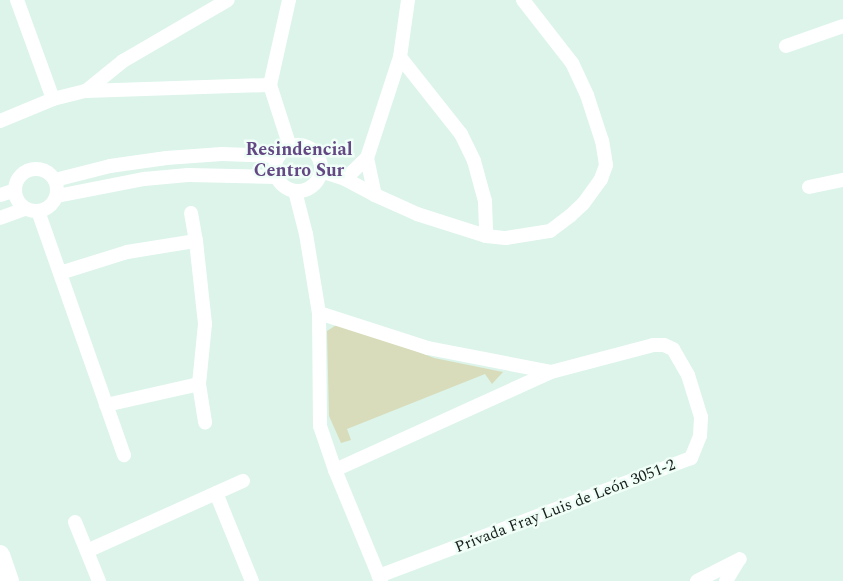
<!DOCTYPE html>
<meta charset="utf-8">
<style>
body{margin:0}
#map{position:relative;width:843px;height:581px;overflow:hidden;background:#dcf4ea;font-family:Spectral,serif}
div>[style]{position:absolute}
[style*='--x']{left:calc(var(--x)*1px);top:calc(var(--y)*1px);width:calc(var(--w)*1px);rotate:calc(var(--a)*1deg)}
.green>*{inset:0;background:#d8dcba}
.minor>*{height:14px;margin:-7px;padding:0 7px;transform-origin:7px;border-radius:7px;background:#fff}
.minor>.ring{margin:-7px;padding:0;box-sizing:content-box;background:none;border:14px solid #fff;border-radius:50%}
.secondary>*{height:20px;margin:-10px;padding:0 10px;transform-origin:10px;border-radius:10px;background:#fff}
span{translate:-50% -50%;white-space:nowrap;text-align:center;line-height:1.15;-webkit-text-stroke:5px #f0fef8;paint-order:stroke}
.street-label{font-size:16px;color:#171f1c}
.neighbourhood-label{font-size:18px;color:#644884;font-weight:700}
</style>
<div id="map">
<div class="green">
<i style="clip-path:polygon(341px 322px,434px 358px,503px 372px,492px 384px,485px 374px,347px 429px,351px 440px,341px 443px,329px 416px,327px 331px)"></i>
</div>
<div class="minor">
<i style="--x:17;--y:0;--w:105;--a:70"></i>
<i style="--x:289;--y:0;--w:87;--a:102.6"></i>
<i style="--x:270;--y:85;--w:65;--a:72.1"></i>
<i style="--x:786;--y:46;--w:60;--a:-19.3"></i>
<i style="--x:400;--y:57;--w:98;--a:51.6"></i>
<i style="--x:461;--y:134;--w:30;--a:64"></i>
<i style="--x:474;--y:161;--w:41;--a:74.6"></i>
<i style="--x:485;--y:201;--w:35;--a:88"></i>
<i style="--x:86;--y:91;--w:48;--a:-39"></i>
<i style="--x:123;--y:61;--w:121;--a:-30.2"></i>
<i style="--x:0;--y:121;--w:57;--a:-22.5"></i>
<i style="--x:53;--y:99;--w:34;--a:-14"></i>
<i style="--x:86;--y:91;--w:184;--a:-1.9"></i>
<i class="ring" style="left:275px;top:145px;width:32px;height:32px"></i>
<i style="--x:367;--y:158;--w:38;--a:78"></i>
<i class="ring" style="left:15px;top:169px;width:28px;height:28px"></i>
<i style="--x:321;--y:171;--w:25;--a:18"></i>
<i style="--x:345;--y:179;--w:34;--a:28"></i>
<i style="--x:375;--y:195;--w:46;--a:24.3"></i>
<i style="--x:417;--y:214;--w:72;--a:17.7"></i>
<i style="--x:486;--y:236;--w:20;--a:6"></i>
<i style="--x:506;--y:238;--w:45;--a:-9"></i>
<i style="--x:550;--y:231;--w:26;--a:-37"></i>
<i style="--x:571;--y:215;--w:16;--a:-43"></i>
<i style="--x:583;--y:204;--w:31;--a:-54"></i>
<i style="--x:601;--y:179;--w:15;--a:-70"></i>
<i style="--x:606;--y:165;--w:24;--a:-99"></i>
<i style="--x:602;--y:141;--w:48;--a:-108.1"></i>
<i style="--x:587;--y:95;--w:35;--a:-115"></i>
<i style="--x:572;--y:63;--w:80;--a:-127.9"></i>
<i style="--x:345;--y:179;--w:30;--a:-44"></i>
<i style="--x:367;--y:158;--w:106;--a:-71.9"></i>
<i style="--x:400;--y:57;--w:58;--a:-82"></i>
<i style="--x:55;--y:180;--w:57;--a:-14.3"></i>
<i style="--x:110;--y:166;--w:57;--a:-8.1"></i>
<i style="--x:166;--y:158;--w:56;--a:-4.1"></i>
<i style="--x:222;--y:154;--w:57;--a:2"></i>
<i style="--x:809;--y:187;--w:35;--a:-12"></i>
<i style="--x:295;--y:191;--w:44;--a:75.7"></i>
<i style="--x:306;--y:234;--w:80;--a:80.7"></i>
<i style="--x:319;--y:313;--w:113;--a:89.5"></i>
<i style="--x:320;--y:426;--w:46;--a:71.2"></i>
<i style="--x:335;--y:470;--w:120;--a:67.5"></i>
<i style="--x:0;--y:195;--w:16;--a:-18"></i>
<i style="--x:57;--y:196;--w:89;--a:-11.1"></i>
<i style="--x:144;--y:179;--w:44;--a:-5.2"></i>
<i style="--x:188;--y:175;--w:89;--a:1.3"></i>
<i style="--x:38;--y:211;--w:259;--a:70.6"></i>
<i style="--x:191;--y:213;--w:28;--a:80"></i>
<i style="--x:196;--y:241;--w:83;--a:83.8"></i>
<i style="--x:205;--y:324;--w:60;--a:95.7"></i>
<i style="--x:199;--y:384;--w:39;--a:81"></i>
<i style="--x:0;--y:218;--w:27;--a:-20"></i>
<i style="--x:60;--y:273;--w:70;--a:-17.4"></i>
<i style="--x:127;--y:252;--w:70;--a:-9.1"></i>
<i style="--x:319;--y:313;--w:114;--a:17.8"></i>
<i style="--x:428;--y:348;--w:125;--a:11"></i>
<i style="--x:106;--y:405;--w:95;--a:-12.7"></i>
<i style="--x:335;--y:470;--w:237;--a:-24.4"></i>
<i style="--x:551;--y:372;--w:106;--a:-14.8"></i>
<i style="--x:653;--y:345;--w:11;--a:0"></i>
<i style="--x:664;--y:345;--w:10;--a:24"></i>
<i style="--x:673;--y:349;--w:30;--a:60"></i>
<i style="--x:688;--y:375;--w:44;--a:72.8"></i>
<i style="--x:701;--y:417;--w:19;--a:93"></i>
<i style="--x:700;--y:436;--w:24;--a:112"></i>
<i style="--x:691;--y:458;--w:334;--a:159.3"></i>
<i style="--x:216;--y:493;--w:95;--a:67.8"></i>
<i style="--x:75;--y:522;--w:64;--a:67.9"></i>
<i style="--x:87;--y:551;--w:171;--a:-24.2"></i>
<i style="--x:697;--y:581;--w:48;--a:-27.1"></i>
<i style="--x:726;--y:581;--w:23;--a:-59"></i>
</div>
<div class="secondary">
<i style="--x:0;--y:555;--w:28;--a:71"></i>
</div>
<div class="street-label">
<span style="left:565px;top:506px;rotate:-21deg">Privada Fray Luis de León 3051-2</span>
</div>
<div class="neighbourhood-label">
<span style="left:299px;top:161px">Resindencial<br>Centro Sur</span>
</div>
</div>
